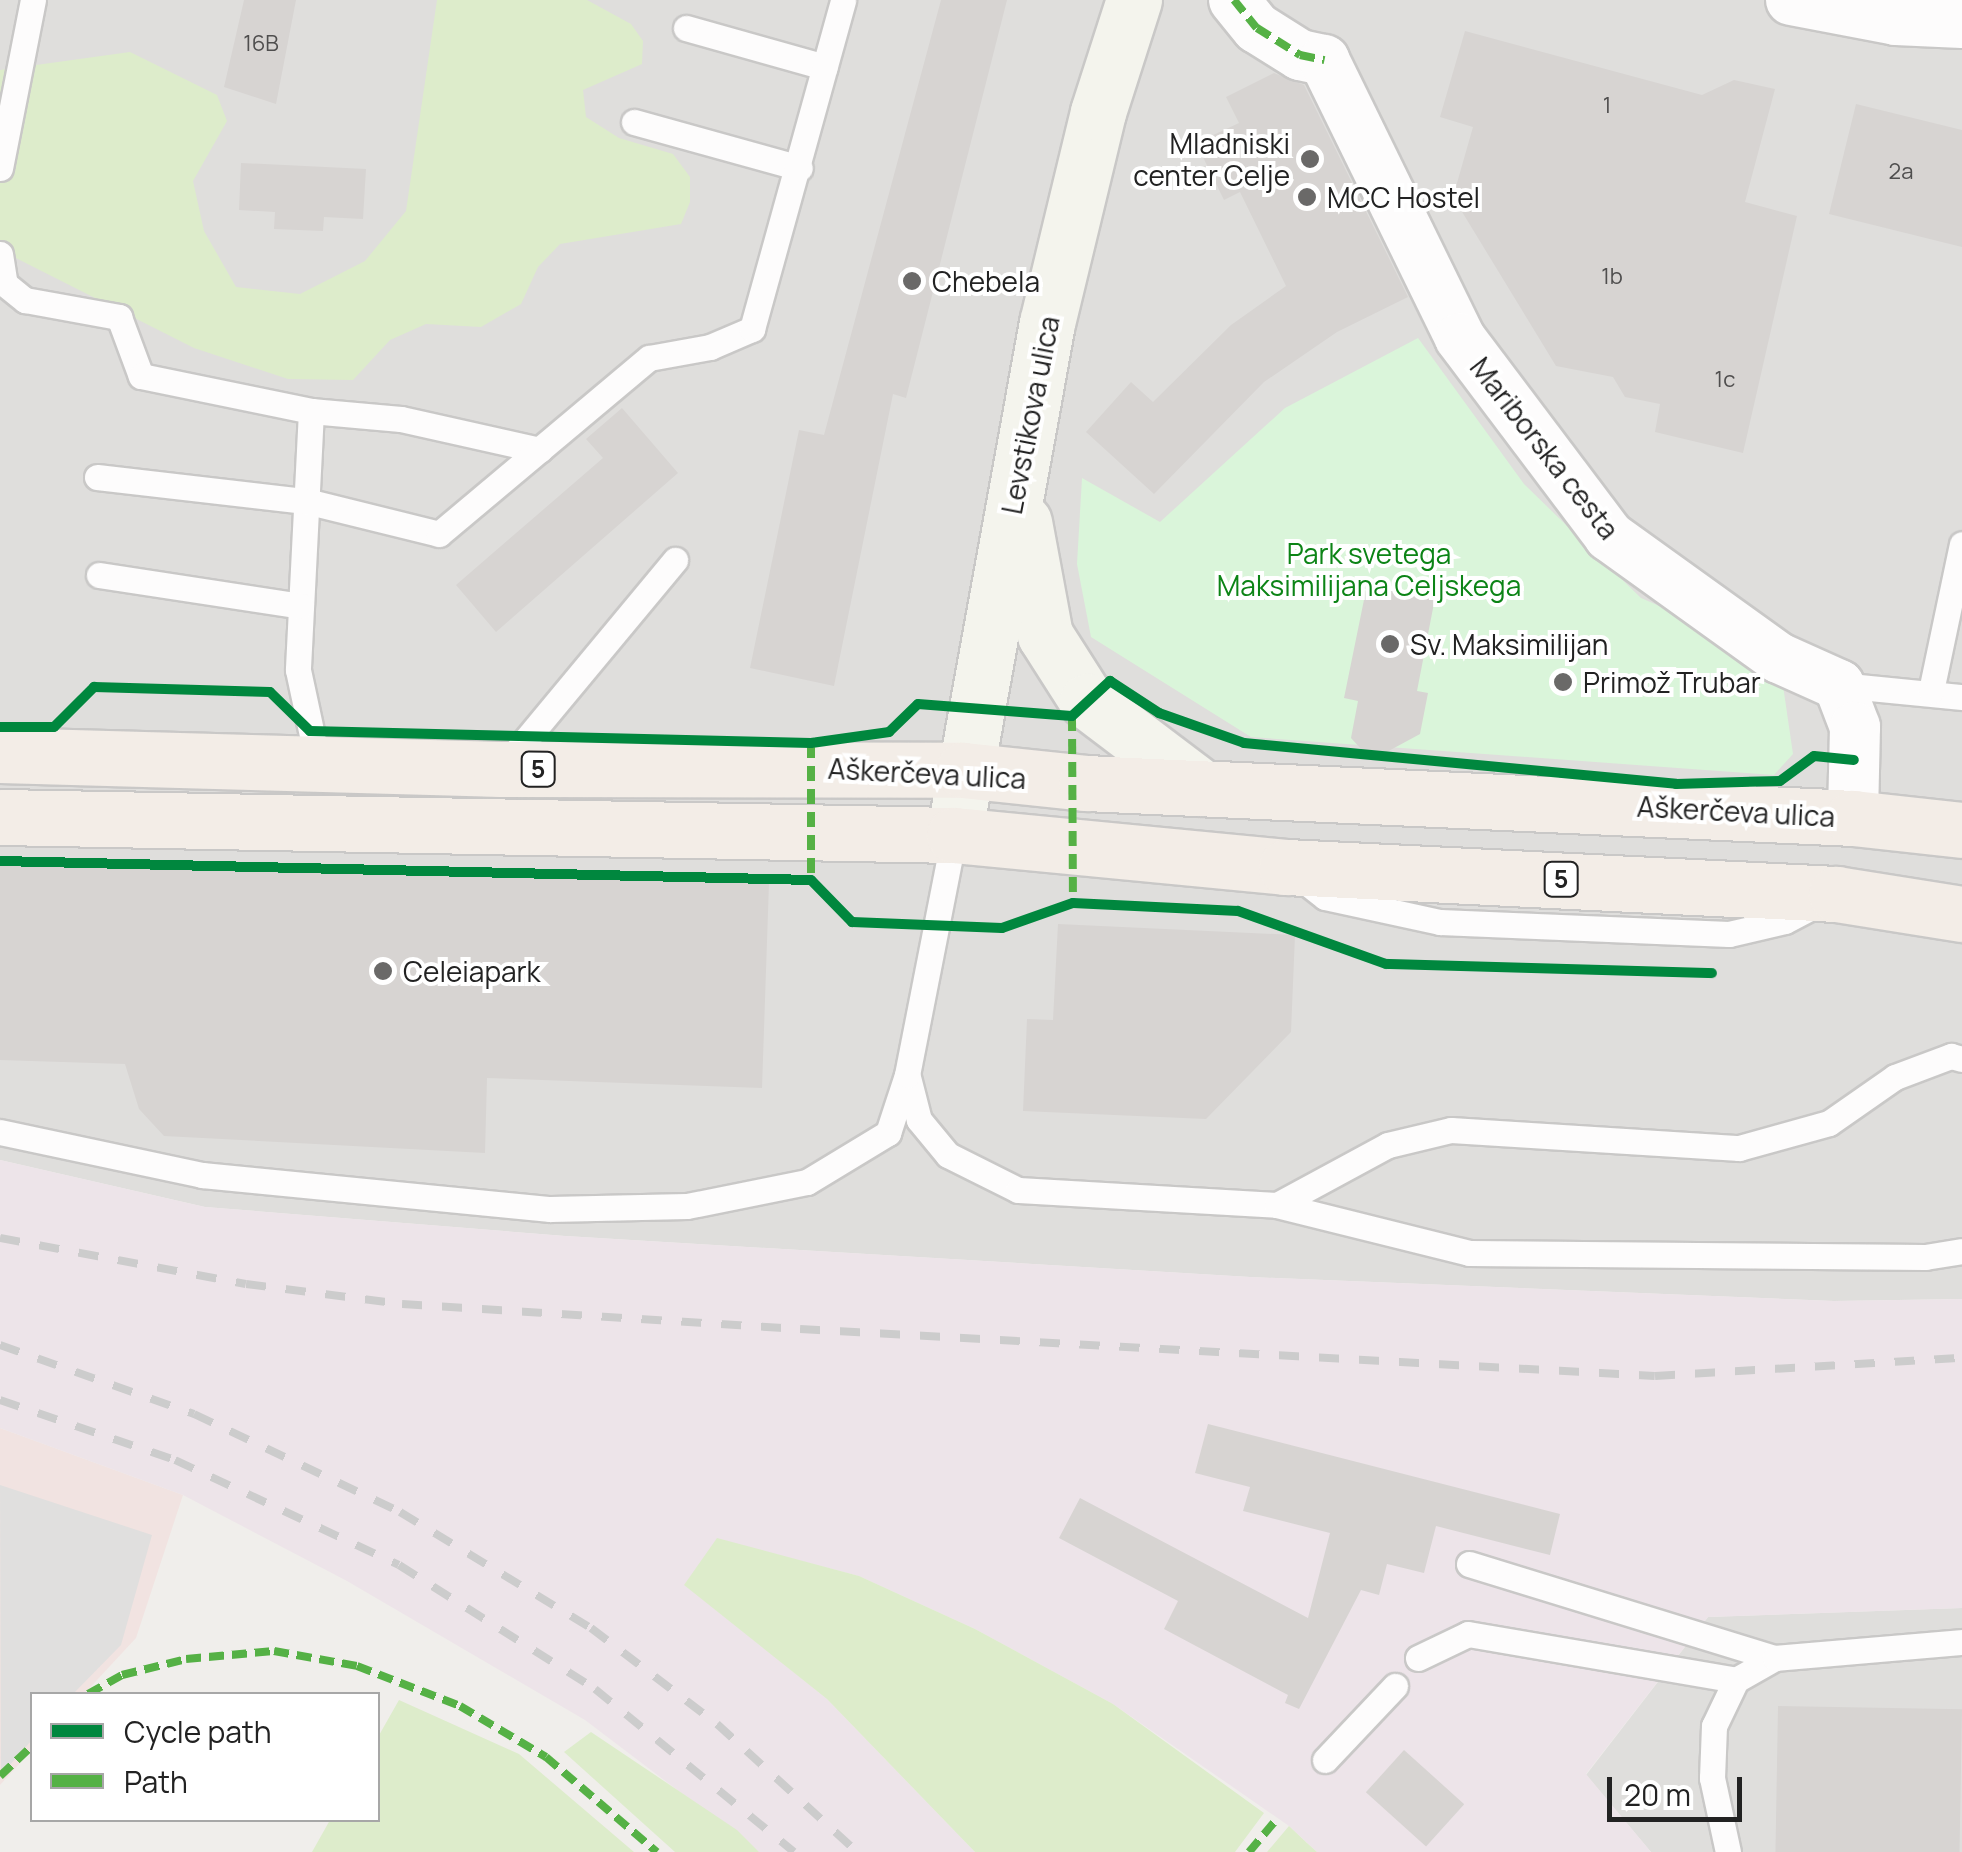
<!DOCTYPE html>
<meta charset="utf-8">
<style>
body{margin:0}
#map{position:relative;width:1962px;height:1852px;overflow:hidden;background:#f0eeeb;font-family:Manrope,sans-serif}
div>[style]{position:absolute}
[style*='--x']{left:calc(var(--x)*1px);top:calc(var(--y)*1px);width:calc(var(--w)*1px);rotate:calc(var(--a)*1deg)}
.residential>*{inset:0;background:#dfdedc}
.commercial>*{inset:0;background:#f1e3e1}
.industrial>*{inset:0;background:#ede4e9}
.grass>*{inset:0;background:#ddeccb}
.park>*{inset:0;background:#daf5da}
.parking>*{inset:0;background:#e0dfde}
.building>*{inset:0;background:#d7d4d2;transform-origin:0 0}
.roads{filter:drop-shadow(2px 0 #c9c8c7) drop-shadow(-2px 0 #c9c8c7) drop-shadow(0 2px #c9c8c7) drop-shadow(0 -2px #c9c8c7)}
.lane>*{height:25px;margin:-12.5px;padding:0 12.5px;transform-origin:12.5px;border-radius:12.5px;background:#fdfcfc}
.street>*{height:50px;margin:-25px;padding:0 25px;transform-origin:25px;border-radius:25px;background:#fdfcfc}
.secondary>*{height:55px;margin:-27.5px;padding:0 27.5px;transform-origin:27.5px;border-radius:27.5px;background:#f4f4ed}
.primary>*{height:55px;margin:-27.5px;padding:0 27.5px;transform-origin:27.5px;border-radius:27.5px;background:#f3ede7}
.rail>*{height:8px;margin-top:-4px;transform-origin:0;background:repeating-linear-gradient(90deg,#ccc 0 20px,transparent 0 40px)}
.quiet>*{height:8px;margin-top:-4px;transform-origin:0;background:repeating-linear-gradient(90deg,#55b145 0 15px,transparent 0 23px)}
.cycleway>*{height:10px;margin:-5px;padding:0 5px;transform-origin:5px;border-radius:5px;background:#00873e}
.dots>*{width:28px;height:28px;translate:-50% -50%;box-sizing:border-box;border:5px solid #fff;border-radius:50%}
span{translate:-50% -50%;white-space:nowrap;text-align:center;line-height:1.15;-webkit-text-stroke:8px #fff;paint-order:stroke}
.number-label{font-size:22px;color:#4f4e4e}
.number-label span{-webkit-text-stroke-width:0}
.shield-label span{padding:2px 8px;background:#fff;border:2px solid;border-radius:8px;-webkit-text-stroke-width:0}
.shield-label{font-size:25px;color:#222;font-weight:700}
.poi-label{font-size:28px;color:#222}
.right{translate:-100% -50%;text-align:right}
.left{translate:0 -50%;text-align:left}
.street-label{font-size:28px;color:#222}
.park-label{font-size:28px;color:#0c8416}
.legend{position:absolute;left:30px;top:1692px;width:350px;height:130px;box-sizing:border-box;background:#fff;border:2px solid #a7a7a7;margin:0;padding:12px 18px;list-style:none;font-size:30px;color:#222}
.legend li{display:flex;align-items:center;gap:20px;height:50px}
.legend b{width:50px;border:2px solid #a7a7a7}
.scale{position:absolute;left:1607px;top:1777px;width:135px;height:45px;box-sizing:border-box;border:5px solid #222;border-top:0;padding-left:12px;font-size:30px;line-height:35px;white-space:nowrap;color:#222;-webkit-text-stroke:8px #fff;paint-order:stroke}
</style>
<div id="map">
<div class="residential">
<i style="clip-path:polygon(0 0,1962px 0,1962px 1299px,1834px 1301px,1250px 1277px,565px 1236px,205px 1207px,0 1160px)"></i>
<i style="clip-path:polygon(1962px 1608px,1962px 1852px,1651px 1852px,1586px 1775px,1708px 1617px)"></i>
</div>
<div class="commercial">
<i style="clip-path:polygon(0 1428px,183px 1495px,136px 1638px,84px 1694px,32px 1694px,32px 1750px,0 1785px)"></i>
</div>
<div class="industrial">
<i style="clip-path:polygon(0 1160px,205px 1207px,565px 1236px,1250px 1277px,1834px 1301px,1962px 1299px,1962px 1608px,1708px 1617px,1586px 1774px,1651px 1852px,1317px 1852px,1289px 1826px,1113px 1704px,975px 1629px,859px 1576px,717px 1539px,685px 1585px,827px 1699px,975px 1852px,759px 1852px,585px 1720px,347px 1581px,183px 1495px,0 1428px)"></i>
</div>
<div class="grass">
<i style="clip-path:polygon(437px 0,587px 0,631px 24px,643px 41px,642px 64px,583px 90px,586px 117px,619px 138px,673px 154px,690px 177px,690px 202px,681px 224px,560px 244px,538px 267px,521px 304px,481px 327px,426px 324px,390px 340px,353px 380px,288px 379px,194px 348px,0 250px,0 70px,130px 52px,217px 95px,227px 121px,193px 181px,204px 231px,236px 287px,300px 294px,365px 261px,406px 211px)"></i>
<i style="clip-path:polygon(717px 1538px,859px 1576px,975px 1629px,1113px 1704px,1264px 1813px,1235px 1852px,975px 1852px,827px 1699px,684px 1585px)"></i>
<i style="clip-path:polygon(399px 1700px,519px 1754px,634px 1852px,312px 1852px,330px 1820px,378px 1820px,378px 1737px)"></i>
<i style="clip-path:polygon(591px 1732px,737px 1830px,759px 1852px,675px 1852px,564px 1752px)"></i>
<i style="clip-path:polygon(1289px 1826px,1307px 1843px,1317px 1852px,1267px 1852px)"></i>
</div>
<div class="park">
<i style="clip-path:polygon(1418px 338px,1524px 484px,1641px 598px,1779px 658px,1793px 754px,1774px 775px,1251px 737px,1091px 637px,1077px 564px,1082px 478px,1160px 522px,1285px 408px)"></i>
</div>
<div class="parking">
<i style="clip-path:polygon(0 1485px,152px 1535px,121px 1645px,73px 1694px,32px 1694px,32px 1740px,1px 1775px)"></i>
</div>
<div class="building">
<i style="clip-path:polygon(244px 0,296px 0,276px 104px,224px 87px)"></i>
<i style="clip-path:polygon(941px 0,1007px 0,906px 398px,893px 394px,834px 686px,750px 668px,799px 430px,824px 435px)"></i>
<i style="clip-path:polygon(1465px 31px,1702px 95px,1734px 80px,1775px 89px,1745px 202px,1797px 216px,1743px 453px,1655px 432px,1660px 404px,1625px 397px,1613px 377px,1556px 366px,1453px 197px,1473px 127px,1440px 117px)"></i>
<i style="clip-path:polygon(1274px 73px,1304px 85px,1408px 297px,1337px 332px,1264px 382px,1154px 494px,1086px 432px,1131px 382px,1153px 402px,1231px 325px,1286px 286px,1240px 192px,1224px 200px,1196px 143px,1239px 123px,1226px 97px)"></i>
<i style="clip-path:polygon(1856px 104px,1962px 130px,1962px 247px,1829px 214px)"></i>
<i style="clip-path:polygon(241px 163px,366px 169px,363px 219px,324px 217px,323px 231px,274px 229px,275px 212px,239px 210px)"></i>
<i style="clip-path:polygon(622px 408px,678px 473px,496px 632px,456px 585px,603px 458px,586px 439px)"></i>
<i style="clip-path:polygon(1367px 585px,1435px 598px,1417px 691px,1428px 693px,1420px 734px,1383px 754px,1362px 750px,1351px 738px,1358px 701px,1344px 698px)"></i>
<i style="clip-path:polygon(0 864px,769px 883px,762px 1088px,487px 1078px,485px 1153px,164px 1136px,139px 1109px,125px 1064px,0 1060px)"></i>
<i style="clip-path:polygon(1058px 924px,1295px 935px,1291px 1032px,1206px 1119px,1023px 1111px,1027px 1019px,1053px 1020px)"></i>
<i style="clip-path:polygon(1208px 1424px,1560px 1514px,1550px 1555px,1436px 1526px,1424px 1573px,1387px 1564px,1379px 1595px,1361px 1590px,1299px 1709px,1285px 1703px,1288px 1695px,1164px 1629px,1178px 1601px,1059px 1538px,1080px 1498px,1308px 1618px,1330px 1533px,1243px 1511px,1250px 1487px,1195px 1473px)"></i>
<i style="left:1778px;top:1706px;width:184px;height:146px;rotate:1deg"></i>
<i style="left:1404px;top:1750px;width:81px;height:57px;rotate:42deg"></i>
</div>
<div class="roads">
<div class="lane">
<i style="--x:686;--y:28;--w:144;--a:15.7"></i>
<i style="--x:634;--y:122;--w:172;--a:15.5"></i>
<i style="--x:0;--y:168;--w:171;--a:-78.9"></i>
<i style="--x:0;--y:254;--w:30;--a:81"></i>
<i style="--x:5;--y:284;--w:26;--a:39"></i>
<i style="--x:25;--y:300;--w:96;--a:10.3"></i>
<i style="--x:119;--y:317;--w:63;--a:69.6"></i>
<i style="--x:141;--y:376;--w:174;--a:11.6"></i>
<i style="--x:311;--y:411;--w:259;--a:92.9"></i>
<i style="--x:298;--y:670;--w:95;--a:77.9"></i>
<i style="--x:311;--y:411;--w:90;--a:5.1"></i>
<i style="--x:401;--y:419;--w:142;--a:12.6"></i>
<i style="--x:97;--y:477;--w:210;--a:6.6"></i>
<i style="--x:306;--y:501;--w:137;--a:13.9"></i>
<i style="--x:439;--y:534;--w:274;--a:-40"></i>
<i style="--x:649;--y:358;--w:62;--a:-10.2"></i>
<i style="--x:710;--y:347;--w:46;--a:-23.2"></i>
<i style="--x:752;--y:329;--w:341;--a:-74.5"></i>
<i style="--x:99;--y:575;--w:204;--a:8.7"></i>
<i style="--x:1839;--y:685;--w:124;--a:5.6"></i>
<i style="--x:1931;--y:691;--w:150;--a:-78.1"></i>
<i style="--x:504;--y:766;--w:268;--a:-50.3"></i>
<i style="--x:1298;--y:876;--w:34;--a:38"></i>
<i style="--x:1325;--y:897;--w:118;--a:12.3"></i>
<i style="--x:1440;--y:922;--w:289;--a:2.4"></i>
<i style="--x:1729;--y:934;--w:57;--a:-13.1"></i>
<i style="--x:1785;--y:921;--w:36;--a:-28"></i>
<i style="--x:908;--y:1077;--w:44;--a:75.7"></i>
<i style="--x:919;--y:1120;--w:45;--a:50.4"></i>
<i style="--x:948;--y:1155;--w:78;--a:26.6"></i>
<i style="--x:1018;--y:1190;--w:259;--a:3.3"></i>
<i style="--x:1277;--y:1205;--w:198;--a:14"></i>
<i style="--x:1469;--y:1253;--w:456;--a:0.5"></i>
<i style="--x:1925;--y:1257;--w:37;--a:-9"></i>
<i style="--x:0;--y:1132;--w:207;--a:12"></i>
<i style="--x:202;--y:1175;--w:350;--a:5.6"></i>
<i style="--x:550;--y:1209;--w:137;--a:-1.3"></i>
<i style="--x:687;--y:1206;--w:122;--a:-11.3"></i>
<i style="--x:807;--y:1182;--w:95;--a:-31.2"></i>
<i style="--x:888;--y:1133;--w:61;--a:-71.9"></i>
<i style="--x:907;--y:1075;--w:245;--a:-78.9"></i>
<i style="--x:1277;--y:1205;--w:126;--a:-28.4"></i>
<i style="--x:1388;--y:1145;--w:65;--a:-13.4"></i>
<i style="--x:1451;--y:1130;--w:289;--a:3.6"></i>
<i style="--x:1739;--y:1148;--w:93;--a:-15.5"></i>
<i style="--x:1829;--y:1123;--w:80;--a:-34.9"></i>
<i style="--x:1895;--y:1077;--w:60;--a:-20.6"></i>
<i style="--x:1951;--y:1056;--w:11;--a:15"></i>
<i style="--x:1469;--y:1564;--w:320;--a:17.1"></i>
<i style="--x:1418;--y:1658;--w:55;--a:-25.6"></i>
<i style="--x:1468;--y:1634;--w:272;--a:9.7"></i>
<i style="--x:1325;--y:1760;--w:102;--a:-46.6"></i>
<i style="--x:1728;--y:1852;--w:76;--a:-102.2"></i>
<i style="--x:1712;--y:1778;--w:52;--a:-87.8"></i>
<i style="--x:1714;--y:1726;--w:51;--a:-64.4"></i>
<i style="--x:1736;--y:1680;--w:45;--a:-29.4"></i>
<i style="--x:1775;--y:1658;--w:188;--a:-4.9"></i>
</div>
<div class="street">
<i style="--x:1234;--y:0;--w:36;--a:51"></i>
<i style="--x:1257;--y:28;--w:51;--a:32.1"></i>
<i style="--x:1300;--y:55;--w:25;--a:12"></i>
<i style="--x:1324;--y:60;--w:309;--a:63.9"></i>
<i style="--x:1460;--y:338;--w:248;--a:53"></i>
<i style="--x:1609;--y:536;--w:209;--a:35.7"></i>
<i style="--x:1779;--y:658;--w:66;--a:24.2"></i>
<i style="--x:1839;--y:685;--w:45;--a:69.1"></i>
<i style="--x:1855;--y:727;--w:91;--a:91.3"></i>
<i style="--x:1791;--y:0;--w:107;--a:10.8"></i>
<i style="--x:1896;--y:20;--w:66;--a:2.6"></i>
</div>
<div class="secondary">
<i style="--x:1024;--y:522;--w:115;--a:79.5"></i>
<i style="--x:1045;--y:635;--w:78;--a:57.5"></i>
<i style="--x:1087;--y:701;--w:144;--a:37.1"></i>
<i style="--x:954;--y:835;--w:520;--a:-79.71"></i>
<i style="--x:1047;--y:323;--w:217;--a:-76.4"></i>
<i style="--x:1098;--y:112;--w:118;--a:-72.2"></i>
</div>
<div class="primary">
<i style="--x:0;--y:755;--w:501;--a:1.6"></i>
<i style="--x:501;--y:769;--w:462;--a:0.1"></i>
<i style="--x:963;--y:770;--w:124;--a:6"></i>
<i style="--x:1086;--y:783;--w:768;--a:2.61"></i>
<i style="--x:1853;--y:818;--w:110;--a:6.3"></i>
<i style="--x:0;--y:817;--w:954;--a:1.08"></i>
<i style="--x:954;--y:835;--w:334;--a:5.5"></i>
<i style="--x:1286;--y:867;--w:551;--a:2.81"></i>
<i style="--x:1836;--y:894;--w:128;--a:9"></i>
</div>
</div>
<div class="rail">
<i style="--x:0;--y:1238;--w:250;--a:10.6"></i>
<i style="--x:246;--y:1284;--w:157;--a:7.3"></i>
<i style="--x:402;--y:1304;--w:399;--a:3.6"></i>
<i style="--x:800;--y:1329;--w:856;--a:3.15"></i>
<i style="--x:1655;--y:1376;--w:308;--a:-3.4"></i>
<i style="--x:0;--y:1345;--w:206;--a:19.6"></i>
<i style="--x:194;--y:1414;--w:228;--a:25.4"></i>
<i style="--x:400;--y:1512;--w:223;--a:31.3"></i>
<i style="--x:591;--y:1628;--w:158;--a:37.3"></i>
<i style="--x:717;--y:1724;--w:190;--a:42.4"></i>
<i style="--x:0;--y:1400;--w:185;--a:18.9"></i>
<i style="--x:175;--y:1460;--w:247;--a:25.1"></i>
<i style="--x:399;--y:1565;--w:232;--a:32.3"></i>
<i style="--x:595;--y:1689;--w:257;--a:39.3"></i>
</div>
<div class="quiet">
<i style="--x:1234;--y:0;--w:36;--a:51"></i>
<i style="--x:1257;--y:28;--w:51;--a:32.1"></i>
<i style="--x:1300;--y:55;--w:25;--a:12"></i>
<i style="--x:1072;--y:716;--w:187;--a:89.7"></i>
<i style="--x:811;--y:743;--w:137;--a:90"></i>
<i style="--x:88;--y:1694;--w:39;--a:-29"></i>
<i style="--x:122;--y:1675;--w:66;--a:-14"></i>
<i style="--x:186;--y:1659;--w:88;--a:-5.2"></i>
<i style="--x:274;--y:1651;--w:84;--a:10.2"></i>
<i style="--x:357;--y:1666;--w:110;--a:21.2"></i>
<i style="--x:460;--y:1706;--w:100;--a:30.7"></i>
<i style="--x:546;--y:1757;--w:146;--a:40.6"></i>
<i style="--x:0;--y:1776;--w:44;--a:-43.2"></i>
<i style="--x:1249;--y:1852;--w:42;--a:-49.8"></i>
</div>
<div class="cycleway">
<i style="--x:0;--y:727;--w:54;--a:0"></i>
<i style="--x:54;--y:727;--w:57;--a:-45"></i>
<i style="--x:94;--y:687;--w:176;--a:1.6"></i>
<i style="--x:270;--y:692;--w:56;--a:44.3"></i>
<i style="--x:310;--y:731;--w:501;--a:1.37"></i>
<i style="--x:811;--y:743;--w:79;--a:-8"></i>
<i style="--x:889;--y:732;--w:40;--a:-44"></i>
<i style="--x:918;--y:704;--w:154;--a:4.5"></i>
<i style="--x:1072;--y:716;--w:52;--a:-42.6"></i>
<i style="--x:1110;--y:681;--w:59;--a:33.1"></i>
<i style="--x:1159;--y:713;--w:90;--a:19.4"></i>
<i style="--x:1244;--y:743;--w:434;--a:5.4"></i>
<i style="--x:1676;--y:784;--w:104;--a:-1.7"></i>
<i style="--x:1780;--y:781;--w:42;--a:-36.3"></i>
<i style="--x:1814;--y:756;--w:40;--a:5.7"></i>
<i style="--x:0;--y:861;--w:811;--a:1.34"></i>
<i style="--x:811;--y:880;--w:59;--a:45.7"></i>
<i style="--x:852;--y:922;--w:150;--a:2.3"></i>
<i style="--x:1002;--y:928;--w:75;--a:-19.4"></i>
<i style="--x:1073;--y:903;--w:165;--a:2.8"></i>
<i style="--x:1238;--y:911;--w:157;--a:19.7"></i>
<i style="--x:1386;--y:964;--w:326;--a:1.6"></i>
</div>
<div class="dots">
<i style="left:1310px;top:159px;background:#6a6968"></i>
<i style="left:1307px;top:197px;background:#6a6968"></i>
<i style="left:912px;top:281px;background:#6a6968"></i>
<i style="left:1390px;top:644px;background:#6a6968"></i>
<i style="left:1563px;top:682px;background:#6a6968"></i>
<i style="left:383px;top:971px;background:#6a6968"></i>
</div>
<div class="number-label">
<span style="left:261px;top:44px">16B</span>
<span style="left:1607px;top:106px">1</span>
<span style="left:1901px;top:172px">2a</span>
<span style="left:1612px;top:277px">1b</span>
<span style="left:1725px;top:380px">1c</span>
</div>
<div class="shield-label">
<span style="left:538px;top:769px">5</span>
<span style="left:1561px;top:879px">5</span>
</div>
<div class="poi-label">
<span class="right" style="left:1290px;top:159px">Mladniski<br>center Celje</span>
<span class="left" style="left:1327px;top:197px">MCC Hostel</span>
<span class="left" style="left:932px;top:281px">Chebela</span>
<span class="left" style="left:1410px;top:644px">Sv. Maksimilijan</span>
<span class="left" style="left:1583px;top:682px">Primož Trubar</span>
<span class="left" style="left:403px;top:971px">Celeiapark</span>
</div>
<div class="street-label">
<span style="left:1030px;top:415px;rotate:-79deg">Levstikova ulica</span>
<span style="left:1545px;top:448px;rotate:52deg">Mariborska cesta</span>
<span style="left:927px;top:773px;rotate:3deg">Aškerčeva ulica</span>
<span style="left:1736px;top:811px;rotate:3deg">Aškerčeva ulica</span>
</div>
<div class="park-label">
<span style="left:1369px;top:569px">Park svetega<br>Maksimilijana Celjskega</span>
</div>
<ul class="legend">
<li><b style="height:12px;background:#00873e"></b>Cycle path</li>
<li><b style="height:12px;background:#55b145"></b>Path</li>
</ul>
<div class="scale">20 m</div>
</div>
